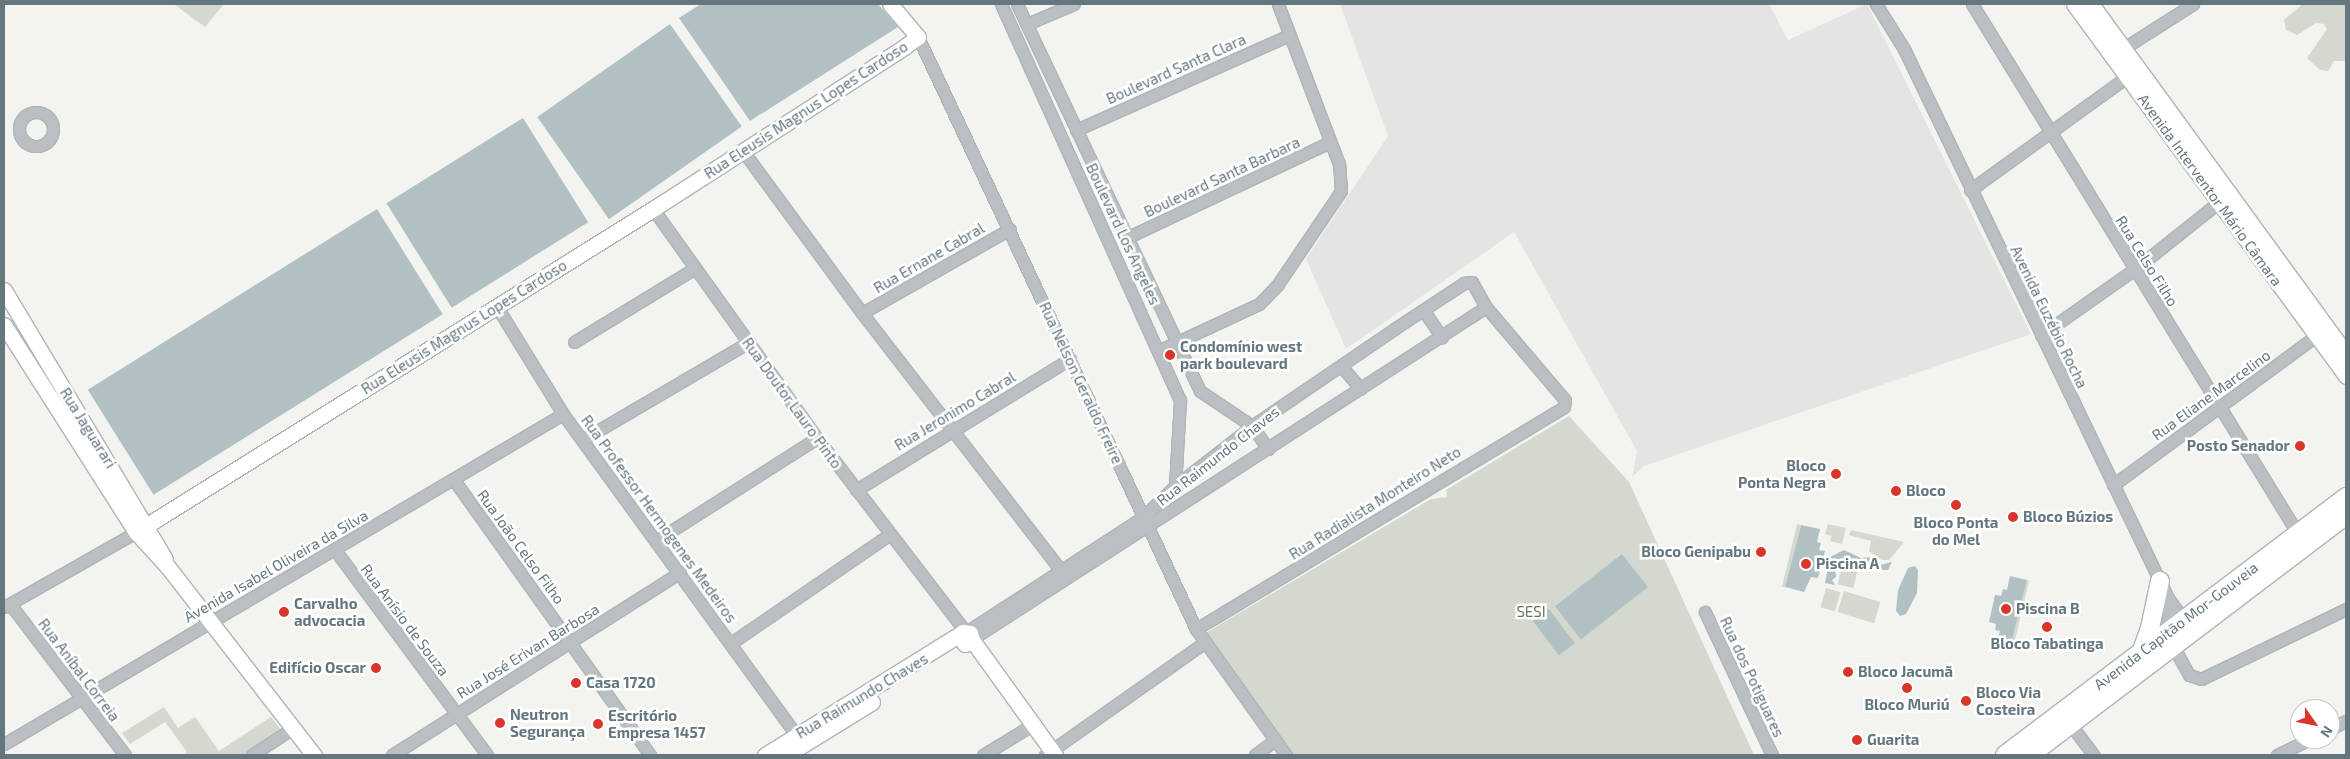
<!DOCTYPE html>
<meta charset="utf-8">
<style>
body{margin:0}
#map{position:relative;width:2350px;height:759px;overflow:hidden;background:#f3f3ef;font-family:"Exo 2",sans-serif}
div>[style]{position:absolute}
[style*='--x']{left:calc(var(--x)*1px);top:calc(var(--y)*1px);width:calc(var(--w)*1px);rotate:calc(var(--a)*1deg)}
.built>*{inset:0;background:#e4e4e3}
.green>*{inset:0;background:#d4d8cf;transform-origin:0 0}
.water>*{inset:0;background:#b1c1c3;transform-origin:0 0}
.roads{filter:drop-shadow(1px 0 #afb5b8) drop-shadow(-1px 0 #afb5b8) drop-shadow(0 1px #afb5b8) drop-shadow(0 -1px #afb5b8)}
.street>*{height:11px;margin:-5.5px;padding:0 5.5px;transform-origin:5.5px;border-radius:5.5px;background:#babfc1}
.street>.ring{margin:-5.5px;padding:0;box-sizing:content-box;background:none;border:11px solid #babfc1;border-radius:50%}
.secondary>*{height:15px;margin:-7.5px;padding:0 7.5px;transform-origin:7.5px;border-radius:7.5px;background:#fff}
.primary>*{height:18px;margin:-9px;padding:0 9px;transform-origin:9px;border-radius:9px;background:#fff}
.dots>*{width:14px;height:14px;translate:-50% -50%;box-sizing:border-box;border:2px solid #fff;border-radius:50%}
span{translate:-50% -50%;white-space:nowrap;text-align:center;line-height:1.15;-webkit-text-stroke:5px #fff;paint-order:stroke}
.street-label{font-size:15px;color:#64777f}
.poi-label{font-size:15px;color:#64777f;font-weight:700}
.left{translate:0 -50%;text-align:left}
.right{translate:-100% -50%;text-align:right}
.park-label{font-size:15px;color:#6a7662}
.frame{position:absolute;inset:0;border:5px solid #64777f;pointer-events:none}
.north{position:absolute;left:2290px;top:699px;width:50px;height:50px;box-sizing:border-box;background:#fff;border:1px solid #c1c9cc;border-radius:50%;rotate:123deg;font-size:14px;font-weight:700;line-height:20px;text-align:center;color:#64777f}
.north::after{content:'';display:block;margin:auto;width:18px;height:22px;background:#d8362a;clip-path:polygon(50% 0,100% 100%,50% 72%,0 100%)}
</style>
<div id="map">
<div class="built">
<i style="clip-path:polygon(1340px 4px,1769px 4px,1788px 40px,1867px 4px,2031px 334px,1644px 466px,1632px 477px,1637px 451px,1514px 232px,1346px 349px,1306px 259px,1388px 136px)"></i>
</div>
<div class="green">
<i style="clip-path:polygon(174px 4px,224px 4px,205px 27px)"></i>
<i style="clip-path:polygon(2303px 4px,2346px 4px,2346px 61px,2334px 61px,2328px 71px,2320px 70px,2307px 58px,2327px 29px,2324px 24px,2316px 23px,2297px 35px,2286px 30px,2284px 20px)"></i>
<i style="clip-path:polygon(1569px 416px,1629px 482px,1754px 755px,1291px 755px,1204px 634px,1431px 499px,1447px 497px,1446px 490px)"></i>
<i style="clip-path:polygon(1797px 524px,1801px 525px,1785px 587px,1782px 587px)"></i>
<i style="clip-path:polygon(1828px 524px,1846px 528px,1842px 544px,1830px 541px,1832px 536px,1825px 534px)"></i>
<i style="clip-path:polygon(1851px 530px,1904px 542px,1889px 560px,1882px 560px,1869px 551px,1871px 541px,1849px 535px)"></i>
<i style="left:1843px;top:563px;width:16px;height:22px;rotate:14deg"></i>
<i style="clip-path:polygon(2027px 580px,2029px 581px,2014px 644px,2011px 644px)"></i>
<i style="left:1826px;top:588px;width:15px;height:20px;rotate:16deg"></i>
<i style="left:1844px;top:591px;width:38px;height:22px;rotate:17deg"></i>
<i style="clip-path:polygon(164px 707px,178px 728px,195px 717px,219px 751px,271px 717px,281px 730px,245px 755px,183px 755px,187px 752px,165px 722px,130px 744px,122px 733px)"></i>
</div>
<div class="water">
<i style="clip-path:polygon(701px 4px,878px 4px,898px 27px,750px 121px,679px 18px)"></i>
<i style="left:670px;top:24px;width:125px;height:162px;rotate:55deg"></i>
<i style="left:523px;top:118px;width:123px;height:161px;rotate:58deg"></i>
<i style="left:377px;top:209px;width:124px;height:341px;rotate:58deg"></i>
<i style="clip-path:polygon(1801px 525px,1820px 529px,1817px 542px,1821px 543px,1819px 550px,1825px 551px,1818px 578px,1811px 577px,1804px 592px,1785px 587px)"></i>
<i style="clip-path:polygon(1844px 550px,1861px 558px,1874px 557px,1880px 565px,1892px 562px,1888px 570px,1882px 570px,1867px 561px,1864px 564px,1839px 561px,1835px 565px,1836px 577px,1832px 580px,1835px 585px,1825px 583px,1830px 557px)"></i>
<i style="left:1622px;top:554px;width:42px;height:85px;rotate:52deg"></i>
<i style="clip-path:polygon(1915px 566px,1918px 570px,1917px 593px,1906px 614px,1900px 616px,1896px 611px,1898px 590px,1908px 568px)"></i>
<i style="clip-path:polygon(2010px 576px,2027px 580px,2011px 644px,1997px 641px,2000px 631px,1995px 630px,1996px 624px,1989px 622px,1995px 595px,2001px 596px,2003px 589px,2007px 590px)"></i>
<i style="left:1549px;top:609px;width:43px;height:20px;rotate:53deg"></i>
</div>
<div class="roads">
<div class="street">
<i style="--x:1001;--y:4;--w:435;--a:65.7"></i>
<i style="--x:1180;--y:400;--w:86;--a:93.3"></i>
<i style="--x:1017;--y:4;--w:428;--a:64.7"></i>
<i style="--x:1200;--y:391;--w:63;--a:33.9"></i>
<i style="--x:1252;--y:426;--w:28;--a:55"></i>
<i style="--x:1876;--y:4;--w:53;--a:58.1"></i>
<i style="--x:1904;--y:49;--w:609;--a:64.32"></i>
<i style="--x:2168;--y:598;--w:27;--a:54"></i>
<i style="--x:1972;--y:4;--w:622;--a:58.4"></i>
<i style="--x:1027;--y:24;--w:51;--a:-23.1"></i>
<i style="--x:918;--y:37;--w:654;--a:64.85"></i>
<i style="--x:1196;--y:629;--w:155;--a:54.5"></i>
<i style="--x:2124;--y:48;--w:82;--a:-32.5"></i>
<i class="ring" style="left:19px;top:112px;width:23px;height:23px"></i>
<i style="--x:1076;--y:130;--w:233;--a:-24"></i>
<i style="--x:743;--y:151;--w:201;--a:53.7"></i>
<i style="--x:862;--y:313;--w:334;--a:52.3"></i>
<i style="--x:1970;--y:190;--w:200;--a:-35.8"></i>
<i style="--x:653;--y:209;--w:282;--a:54.4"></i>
<i style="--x:817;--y:438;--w:245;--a:52.5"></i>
<i style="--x:1126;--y:238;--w:225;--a:-25.2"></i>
<i style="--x:497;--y:307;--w:126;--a:58.3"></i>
<i style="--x:563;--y:414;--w:404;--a:54"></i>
<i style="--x:1424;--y:311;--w:32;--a:56"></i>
<i style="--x:862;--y:313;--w:170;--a:-29.6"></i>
<i style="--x:2041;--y:335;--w:115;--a:-35.1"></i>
<i style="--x:2135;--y:269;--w:114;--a:-38.6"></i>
<i style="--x:574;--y:342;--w:142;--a:-31.4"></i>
<i style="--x:1160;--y:350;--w:109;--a:-24.9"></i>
<i style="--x:1259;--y:304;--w:28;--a:-46"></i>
<i style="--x:1278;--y:284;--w:112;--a:-55.9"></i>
<i style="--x:1341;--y:191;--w:27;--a:-94"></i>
<i style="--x:1339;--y:164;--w:171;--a:-110.9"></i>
<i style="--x:1341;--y:366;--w:30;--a:49"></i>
<i style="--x:582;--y:440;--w:194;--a:-30.4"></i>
<i style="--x:454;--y:480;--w:338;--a:54.5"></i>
<i style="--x:2113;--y:485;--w:260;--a:-36.3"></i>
<i style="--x:856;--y:490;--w:251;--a:-31.5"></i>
<i style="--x:657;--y:540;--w:190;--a:-32.5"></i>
<i style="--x:335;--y:550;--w:255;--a:53.4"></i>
<i style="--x:2168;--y:598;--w:34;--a:90"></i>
<i style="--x:10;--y:604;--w:190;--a:52.7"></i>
<i style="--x:4;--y:607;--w:152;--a:-29.6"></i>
<i style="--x:1705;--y:612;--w:158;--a:64.9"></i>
<i style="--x:966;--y:632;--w:211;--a:-33"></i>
<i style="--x:1143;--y:517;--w:45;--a:-44.1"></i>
<i style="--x:1175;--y:486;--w:98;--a:-37.9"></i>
<i style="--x:1252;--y:426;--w:172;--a:-34.3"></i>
<i style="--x:1394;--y:329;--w:84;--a:-33.3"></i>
<i style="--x:1464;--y:283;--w:8;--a:-7"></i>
<i style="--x:1472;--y:282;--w:29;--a:61"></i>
<i style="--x:1486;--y:307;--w:122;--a:49.7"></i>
<i style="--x:1565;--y:400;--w:7;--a:98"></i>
<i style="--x:1564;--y:407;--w:430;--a:148.9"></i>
<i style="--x:972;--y:639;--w:612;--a:-32.86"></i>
<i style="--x:731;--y:643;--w:191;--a:-34.4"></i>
<i style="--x:2173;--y:646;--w:33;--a:61"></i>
<i style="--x:2189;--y:675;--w:13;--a:18"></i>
<i style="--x:2201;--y:679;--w:161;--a:-25.8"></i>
<i style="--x:2071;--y:725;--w:38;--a:53"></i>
<i style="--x:2330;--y:729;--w:18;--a:-27"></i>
<i style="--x:4;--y:744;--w:649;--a:-30.56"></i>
<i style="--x:252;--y:755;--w:49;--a:-33.4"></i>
<i style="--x:392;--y:755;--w:341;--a:-32.4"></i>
<i style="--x:983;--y:755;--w:57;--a:-31.5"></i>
<i style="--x:1045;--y:755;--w:196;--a:-35.2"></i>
<i style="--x:1255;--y:755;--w:25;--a:-37"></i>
<i style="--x:2277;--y:755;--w:37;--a:-26"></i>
</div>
<div class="secondary">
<i style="--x:2074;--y:4;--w:461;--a:53.8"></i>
<i style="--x:2091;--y:4;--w:433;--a:53.9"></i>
<i style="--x:4;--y:290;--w:313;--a:59.1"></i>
<i style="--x:4;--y:325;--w:246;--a:57.5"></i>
<i style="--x:136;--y:532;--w:47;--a:47.6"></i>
<i style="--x:168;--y:567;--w:238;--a:52.2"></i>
<i style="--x:136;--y:532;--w:610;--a:-32"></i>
<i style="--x:653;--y:209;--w:299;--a:-32.8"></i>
<i style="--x:904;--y:47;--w:17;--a:-36"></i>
<i style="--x:918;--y:37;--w:43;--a:-130.3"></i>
<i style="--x:972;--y:640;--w:142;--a:54.2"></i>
<i style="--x:765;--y:755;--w:233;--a:-31.8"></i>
<i style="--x:963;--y:632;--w:7;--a:8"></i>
<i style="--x:970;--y:633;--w:7;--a:74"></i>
<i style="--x:972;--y:640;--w:8;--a:150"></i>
<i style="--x:965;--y:644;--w:9;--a:-126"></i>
<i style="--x:786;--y:755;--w:101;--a:-31.6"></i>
</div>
<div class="primary">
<i style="--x:2141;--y:653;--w:27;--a:-70"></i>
<i style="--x:2150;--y:628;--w:48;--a:-78"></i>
<i style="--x:2005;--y:755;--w:428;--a:-37.1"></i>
<i style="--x:2030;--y:755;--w:397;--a:-37.2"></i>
</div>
</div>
<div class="dots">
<i style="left:1170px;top:355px;background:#d8362a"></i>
<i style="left:2300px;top:446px;background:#d8362a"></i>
<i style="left:1836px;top:474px;background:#d8362a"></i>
<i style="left:1896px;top:491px;background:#d8362a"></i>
<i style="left:1956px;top:505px;background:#d8362a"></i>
<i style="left:2013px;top:517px;background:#d8362a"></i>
<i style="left:1761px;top:552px;background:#d8362a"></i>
<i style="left:1806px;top:564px;background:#d8362a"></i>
<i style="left:2006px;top:609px;background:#d8362a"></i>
<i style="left:284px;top:612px;background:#d8362a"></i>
<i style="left:2047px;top:627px;background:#d8362a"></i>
<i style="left:376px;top:668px;background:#d8362a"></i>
<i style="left:1848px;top:672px;background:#d8362a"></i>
<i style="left:576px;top:683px;background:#d8362a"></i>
<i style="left:1907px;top:688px;background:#d8362a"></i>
<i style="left:1966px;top:701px;background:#d8362a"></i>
<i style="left:500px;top:723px;background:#d8362a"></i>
<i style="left:598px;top:724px;background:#d8362a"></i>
<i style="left:1857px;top:740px;background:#d8362a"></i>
</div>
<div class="street-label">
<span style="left:1176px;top:69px;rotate:-24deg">Boulevard Santa Clara</span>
<span style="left:806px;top:110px;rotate:-33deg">Rua Eleusis Magnus Lopes Cardoso</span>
<span style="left:1222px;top:177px;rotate:-25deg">Boulevard Santa Barbara</span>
<span style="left:2210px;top:190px;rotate:54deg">Avenida Interventor Mário Câmara</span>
<span style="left:1123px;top:234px;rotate:65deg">Boulevard Los Angeles</span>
<span style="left:929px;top:258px;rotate:-30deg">Rua Ernane Cabral</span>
<span style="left:2147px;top:261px;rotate:58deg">Rua Celso Filho</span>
<span style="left:2049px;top:317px;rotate:64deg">Avenida Euzébio Rocha</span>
<span style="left:464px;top:327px;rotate:-32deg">Rua Eleusis Magnus Lopes Cardoso</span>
<span style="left:1081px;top:383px;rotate:65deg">Rua Nelson Geraldo Freire</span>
<span style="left:2211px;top:395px;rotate:-36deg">Rua Eliane Marcelino</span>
<span style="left:792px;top:403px;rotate:54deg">Rua Doutor Lauro Pinto</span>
<span style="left:955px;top:411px;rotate:-31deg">Rua Jeronimo Cabral</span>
<span style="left:88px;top:428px;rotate:58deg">Rua Jaguarari</span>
<span style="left:1218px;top:456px;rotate:-38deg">Rua Raimundo Chaves</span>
<span style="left:1375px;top:503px;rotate:-32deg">Rua Radialista Monteiro Neto</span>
<span style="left:659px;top:519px;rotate:54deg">Rua Professor Hermogenes Medeiros</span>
<span style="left:521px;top:547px;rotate:54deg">Rua João Celso Filho</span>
<span style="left:276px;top:566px;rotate:-30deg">Avenida Isabel Oliveira da Silva</span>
<span style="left:405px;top:620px;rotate:53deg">Rua Anísio de Souza</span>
<span style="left:2176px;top:626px;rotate:-37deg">Avenida Capitão Mor-Gouveia</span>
<span style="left:528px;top:651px;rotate:-32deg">Rua José Erivan Barbosa</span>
<span style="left:79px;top:670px;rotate:53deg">Rua Aníbal Correia</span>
<span style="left:1752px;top:677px;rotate:65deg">Rua dos Potiguares</span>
<span style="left:862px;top:696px;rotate:-31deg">Rua Raimundo Chaves</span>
</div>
<div class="poi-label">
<span class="left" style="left:1180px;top:355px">Condomínio west<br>park boulevard</span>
<span class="right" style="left:2290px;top:446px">Posto Senador</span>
<span class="right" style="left:1826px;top:474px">Bloco<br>Ponta Negra</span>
<span class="left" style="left:1906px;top:491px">Bloco</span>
<span class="left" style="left:2023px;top:517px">Bloco Búzios</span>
<span style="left:1956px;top:531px">Bloco Ponta<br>do Mel</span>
<span class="right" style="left:1751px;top:552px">Bloco Genipabu</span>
<span class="left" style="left:1816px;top:564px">Piscina A</span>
<span class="left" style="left:294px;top:612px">Carvalho<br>advocacia</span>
<span class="left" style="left:2016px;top:609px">Piscina B</span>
<span style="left:2047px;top:644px">Bloco Tabatinga</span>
<span class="right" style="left:366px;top:668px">Edifício Oscar</span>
<span class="left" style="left:1858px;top:672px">Bloco Jacumã</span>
<span class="left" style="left:586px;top:683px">Casa 1720</span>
<span class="left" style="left:1976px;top:701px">Bloco Via<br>Costeira</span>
<span style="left:1907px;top:705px">Bloco Muriú</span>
<span class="left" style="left:510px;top:723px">Neutron<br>Segurança</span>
<span class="left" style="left:608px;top:724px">Escritório<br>Empresa 1457</span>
<span class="left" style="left:1867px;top:740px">Guarita</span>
</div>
<div class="park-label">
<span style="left:1531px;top:612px">SESI</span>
</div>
<div class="frame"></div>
<div class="north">N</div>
</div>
